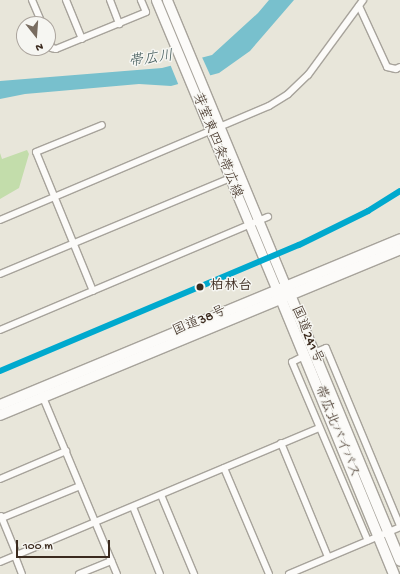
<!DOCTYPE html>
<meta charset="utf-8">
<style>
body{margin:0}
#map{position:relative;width:400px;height:574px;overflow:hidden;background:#e8e6da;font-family:"Gochi Hand","Klee One",sans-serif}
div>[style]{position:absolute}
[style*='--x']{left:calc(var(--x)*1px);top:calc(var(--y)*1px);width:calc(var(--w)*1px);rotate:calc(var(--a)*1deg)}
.green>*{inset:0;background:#c3ddab}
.water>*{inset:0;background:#78c0cd}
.pier>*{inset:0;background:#e8e6da}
.roads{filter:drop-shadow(1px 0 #a7a39b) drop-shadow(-1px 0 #a7a39b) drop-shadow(0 1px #a7a39b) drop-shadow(0 -1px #a7a39b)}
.minor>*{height:6px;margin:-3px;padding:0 3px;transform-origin:3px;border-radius:3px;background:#fcfbf9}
.secondary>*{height:9px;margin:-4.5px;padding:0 4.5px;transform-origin:4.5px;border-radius:4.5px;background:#fcfbf9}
.trunk>*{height:10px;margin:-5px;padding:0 5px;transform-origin:5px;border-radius:5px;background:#fcfbf9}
.rail-1>*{height:6px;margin:-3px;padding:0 3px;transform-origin:3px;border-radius:3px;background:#00a9ce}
.dots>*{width:11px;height:11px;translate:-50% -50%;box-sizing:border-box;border:2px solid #f6f6f2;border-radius:50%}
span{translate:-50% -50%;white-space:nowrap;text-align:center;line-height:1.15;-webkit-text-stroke:3px #f6f6f2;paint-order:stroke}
.street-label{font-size:14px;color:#3b2a1e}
.stop-label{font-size:14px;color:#3b2a1e;font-weight:700}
.left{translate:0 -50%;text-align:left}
.water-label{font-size:15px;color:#405959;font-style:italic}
.north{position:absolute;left:16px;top:16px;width:40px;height:40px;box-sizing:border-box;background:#f6f6f2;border:1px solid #aba49d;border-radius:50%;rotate:163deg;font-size:11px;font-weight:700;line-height:16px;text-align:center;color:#3b2a1e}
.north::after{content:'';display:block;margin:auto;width:14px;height:18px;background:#786c60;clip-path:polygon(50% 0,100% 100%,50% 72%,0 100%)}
.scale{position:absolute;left:16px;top:540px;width:94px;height:18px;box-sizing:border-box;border:2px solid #3b2a1e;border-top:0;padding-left:5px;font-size:12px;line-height:14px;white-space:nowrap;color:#3b2a1e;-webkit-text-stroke:3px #f6f6f2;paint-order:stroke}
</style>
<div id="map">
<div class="green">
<i style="clip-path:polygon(27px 150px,29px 154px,19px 188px,0 199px,0 153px,2px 159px)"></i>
</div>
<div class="water">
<i style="clip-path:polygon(269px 0,294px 0,250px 51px,219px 73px,171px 86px,139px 84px,25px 94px,0 99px,0 81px,162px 68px,212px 55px,258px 13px)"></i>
</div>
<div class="pier">
<i style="clip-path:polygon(201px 55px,211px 77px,179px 86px,170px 64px)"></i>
</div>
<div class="roads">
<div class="minor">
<i style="--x:32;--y:0;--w:26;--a:67"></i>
<i style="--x:66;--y:0;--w:42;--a:67.7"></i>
<i style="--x:110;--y:0;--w:26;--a:69"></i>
<i style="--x:359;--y:6;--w:67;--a:65.3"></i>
<i style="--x:387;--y:67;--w:9;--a:13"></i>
<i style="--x:396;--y:69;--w:4;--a:-27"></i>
<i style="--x:48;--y:39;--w:10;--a:66"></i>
<i style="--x:52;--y:48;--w:4;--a:14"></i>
<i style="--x:56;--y:49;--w:97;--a:-22.3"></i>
<i style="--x:146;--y:12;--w:13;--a:-113"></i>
<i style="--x:0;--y:220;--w:292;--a:-23"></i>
<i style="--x:269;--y:106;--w:22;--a:-32"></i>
<i style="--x:288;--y:94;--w:28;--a:-44"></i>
<i style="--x:308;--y:75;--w:93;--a:-53.7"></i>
<i style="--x:0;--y:274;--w:260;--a:-22.6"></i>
<i style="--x:93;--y:291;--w:150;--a:-112.3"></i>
<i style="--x:36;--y:152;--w:71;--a:-22.2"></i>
<i style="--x:0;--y:330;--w:291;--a:-22.9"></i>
<i style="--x:314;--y:353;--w:13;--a:-23"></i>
<i style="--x:326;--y:348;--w:193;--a:67.4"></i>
<i style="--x:304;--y:356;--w:13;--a:153"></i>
<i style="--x:292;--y:362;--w:194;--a:67"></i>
<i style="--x:42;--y:395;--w:194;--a:67.3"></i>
<i style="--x:281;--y:443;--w:123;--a:67.6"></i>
<i style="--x:224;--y:468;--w:115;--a:67"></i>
<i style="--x:0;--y:479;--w:72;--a:-23"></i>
<i style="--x:161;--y:495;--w:86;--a:67.3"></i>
<i style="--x:133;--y:507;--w:72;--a:68.1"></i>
<i style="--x:1;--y:516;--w:42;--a:67.7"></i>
<i style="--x:2;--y:518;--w:84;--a:-22.3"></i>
<i style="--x:15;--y:556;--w:19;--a:69"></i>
<i style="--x:0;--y:562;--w:346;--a:-22.8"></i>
<i style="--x:79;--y:574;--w:35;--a:-22"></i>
<i style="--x:289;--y:574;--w:121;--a:-22.9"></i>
</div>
<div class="secondary">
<i style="--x:156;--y:0;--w:314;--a:67.4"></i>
<i style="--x:167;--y:0;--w:311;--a:67.5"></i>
</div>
<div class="trunk">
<i style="--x:288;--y:290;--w:293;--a:67.5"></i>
<i style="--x:279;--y:294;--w:303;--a:67.7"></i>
<i style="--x:0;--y:405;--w:433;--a:-22.5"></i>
<i style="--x:0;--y:415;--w:433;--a:-22.5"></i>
</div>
</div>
<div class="rail-1">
<i style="--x:0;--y:371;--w:324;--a:-22.9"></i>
<i style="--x:299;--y:245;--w:77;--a:-26.2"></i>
<i style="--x:368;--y:211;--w:38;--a:-32"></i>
</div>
<div class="dots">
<i style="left:200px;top:287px;background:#3b2a1e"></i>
</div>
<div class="street-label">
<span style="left:216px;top:146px;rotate:68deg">芽室東四条帯広線</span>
<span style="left:200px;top:322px;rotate:-23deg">国道38号</span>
<span style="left:306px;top:335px;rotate:67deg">国道241号</span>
<span style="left:336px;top:432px;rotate:68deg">帯広北バイパス</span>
</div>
<div class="stop-label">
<span class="left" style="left:210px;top:287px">柏林台</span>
</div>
<div class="water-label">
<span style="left:151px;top:60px;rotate:-8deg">帯広川</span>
</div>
<div class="north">N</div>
<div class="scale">100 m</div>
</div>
